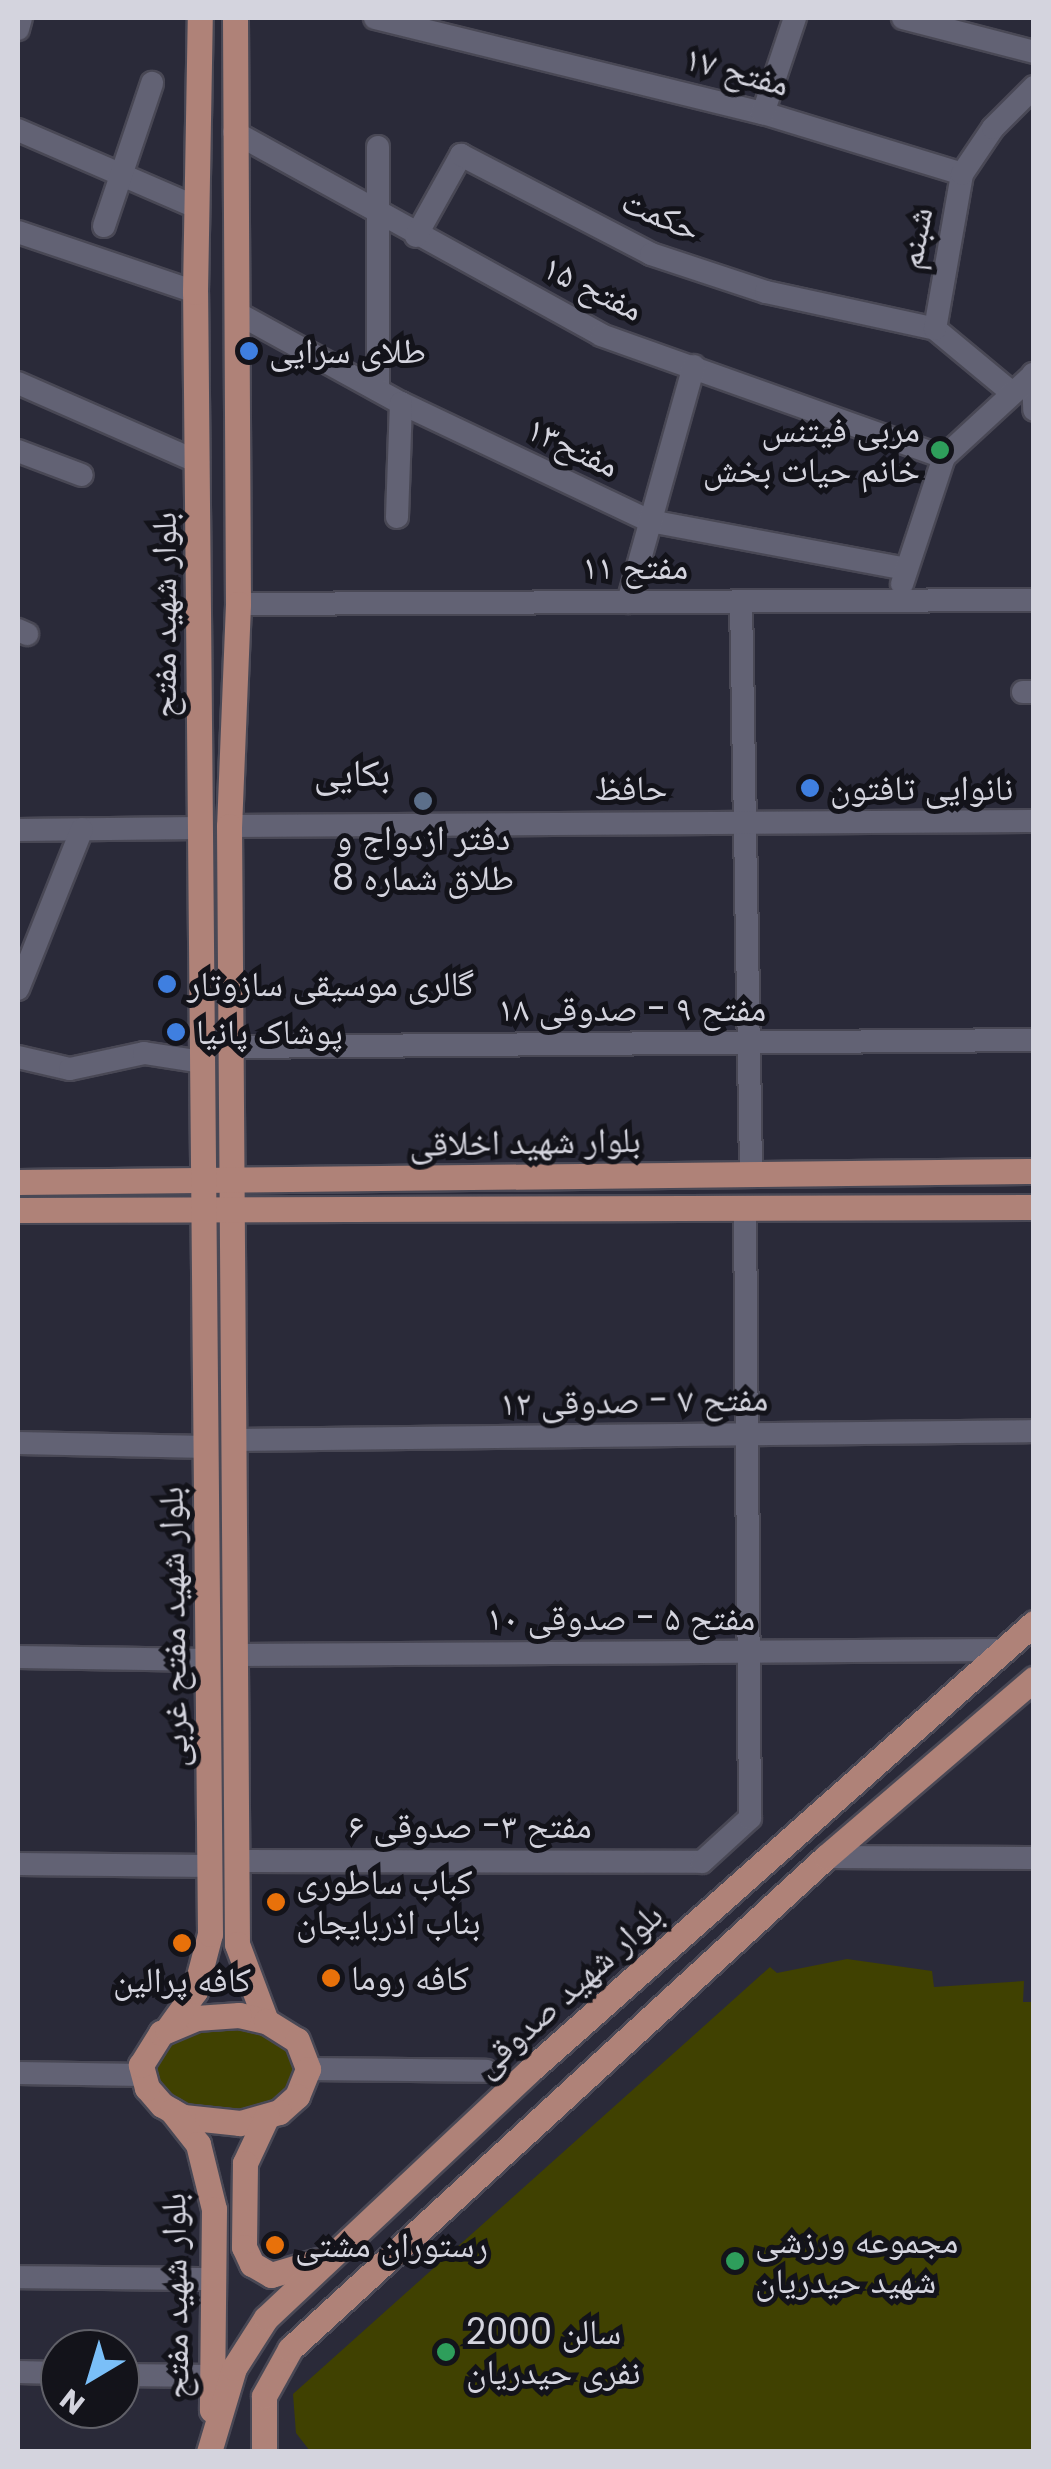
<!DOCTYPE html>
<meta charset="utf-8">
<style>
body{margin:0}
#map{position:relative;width:1051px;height:2469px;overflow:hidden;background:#2a2a39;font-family:Poppins,"Noto Naskh Arabic",sans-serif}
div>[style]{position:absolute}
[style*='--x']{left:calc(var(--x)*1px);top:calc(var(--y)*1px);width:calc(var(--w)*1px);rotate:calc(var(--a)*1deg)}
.green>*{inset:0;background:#404101}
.roads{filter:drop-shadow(2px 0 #494855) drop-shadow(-2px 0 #494855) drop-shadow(0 2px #494855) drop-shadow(0 -2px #494855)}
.minor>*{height:22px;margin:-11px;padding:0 11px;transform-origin:11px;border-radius:11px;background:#626274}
.major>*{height:25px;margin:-12.5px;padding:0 12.5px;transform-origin:12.5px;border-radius:12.5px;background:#af8278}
.dots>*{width:28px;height:28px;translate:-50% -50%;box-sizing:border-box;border:5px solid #13131a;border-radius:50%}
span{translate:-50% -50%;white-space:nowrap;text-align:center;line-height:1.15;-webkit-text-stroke:10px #13131a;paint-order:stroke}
.street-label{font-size:35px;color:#d4d4de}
.poi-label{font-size:35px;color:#d4d4de}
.left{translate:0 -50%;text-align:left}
.right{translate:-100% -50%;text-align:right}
.neighbourhood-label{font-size:38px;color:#d4d4de}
.frame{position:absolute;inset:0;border:20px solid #d4d4de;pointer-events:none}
.north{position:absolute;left:40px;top:2329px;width:100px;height:100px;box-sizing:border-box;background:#13131a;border:2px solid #606068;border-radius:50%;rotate:218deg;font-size:28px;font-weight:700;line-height:40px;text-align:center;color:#d4d4de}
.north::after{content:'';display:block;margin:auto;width:35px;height:45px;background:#7abff8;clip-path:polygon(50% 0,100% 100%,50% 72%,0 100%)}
</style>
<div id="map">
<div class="green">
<i style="clip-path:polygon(847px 1959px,932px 1971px,934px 1987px,1024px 1981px,1023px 2002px,1033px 2002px,1033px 2451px,310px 2451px,296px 2433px,293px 2394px,770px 1967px,777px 1973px)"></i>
<i style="clip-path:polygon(224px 2023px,282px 2036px,300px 2068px,287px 2097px,234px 2116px,179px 2107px,153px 2084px,153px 2054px,166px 2040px)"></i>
</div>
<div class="roads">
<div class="minor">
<i style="--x:375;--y:18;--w:399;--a:13.8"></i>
<i style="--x:763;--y:113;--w:208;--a:17"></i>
<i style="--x:903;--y:18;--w:135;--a:14.5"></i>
<i style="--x:18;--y:29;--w:11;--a:-75"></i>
<i style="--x:763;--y:113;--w:100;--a:-71.4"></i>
<i style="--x:18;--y:130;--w:196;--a:23.4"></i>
<i style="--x:234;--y:132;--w:419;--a:28.9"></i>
<i style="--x:601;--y:335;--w:364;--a:19.6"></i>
<i style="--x:378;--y:147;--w:243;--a:90"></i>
<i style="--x:104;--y:226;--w:151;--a:-71.4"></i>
<i style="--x:18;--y:232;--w:187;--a:18.7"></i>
<i style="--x:416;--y:236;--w:93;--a:-60.9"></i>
<i style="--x:461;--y:155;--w:214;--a:27.5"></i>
<i style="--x:651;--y:254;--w:121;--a:18.3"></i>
<i style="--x:766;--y:292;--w:173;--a:12.3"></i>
<i style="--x:237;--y:313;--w:187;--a:28.8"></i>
<i style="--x:401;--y:403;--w:276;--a:25.4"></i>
<i style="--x:650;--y:521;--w:260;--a:10.6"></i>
<i style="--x:1033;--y:374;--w:36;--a:88"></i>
<i style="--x:18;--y:383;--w:197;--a:23.7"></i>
<i style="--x:1011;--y:392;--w:99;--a:-140.3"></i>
<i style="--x:935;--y:329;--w:157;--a:-80.1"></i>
<i style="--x:962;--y:174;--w:55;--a:-56"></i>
<i style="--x:993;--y:128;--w:58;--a:-45"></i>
<i style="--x:18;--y:451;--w:68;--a:20.6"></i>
<i style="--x:397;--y:517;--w:114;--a:-88"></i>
<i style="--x:902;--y:584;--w:134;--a:-71.7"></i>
<i style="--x:944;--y:457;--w:122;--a:-42.7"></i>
<i style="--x:741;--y:601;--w:570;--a:88.99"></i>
<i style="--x:628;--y:602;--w:245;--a:-74.4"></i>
<i style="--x:238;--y:604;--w:796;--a:-0.29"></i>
<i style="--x:18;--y:630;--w:10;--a:24"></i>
<i style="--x:1023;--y:692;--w:11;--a:0"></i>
<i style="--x:229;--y:826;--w:805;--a:-0.36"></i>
<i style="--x:18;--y:830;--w:182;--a:-0.6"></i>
<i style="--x:18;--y:989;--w:172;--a:-68.2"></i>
<i style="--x:232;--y:1047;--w:802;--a:-0.5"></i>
<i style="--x:18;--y:1057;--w:53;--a:13"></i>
<i style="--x:70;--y:1069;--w:76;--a:-12.2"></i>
<i style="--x:144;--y:1053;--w:60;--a:8.7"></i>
<i style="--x:234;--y:1440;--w:800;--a:-0.64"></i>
<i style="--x:18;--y:1443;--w:189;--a:1.2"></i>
<i style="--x:238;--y:1655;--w:765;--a:-0.37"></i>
<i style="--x:18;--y:1657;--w:191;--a:0.9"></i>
<i style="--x:826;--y:1857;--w:208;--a:0.3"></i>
<i style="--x:239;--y:1861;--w:463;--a:0.1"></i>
<i style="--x:702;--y:1862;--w:65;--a:-42.5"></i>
<i style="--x:750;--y:1818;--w:611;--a:-90.47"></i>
<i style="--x:18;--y:1864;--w:192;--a:0.6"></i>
<i style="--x:308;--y:2069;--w:178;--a:0.6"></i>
<i style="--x:18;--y:2073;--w:125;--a:0.9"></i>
<i style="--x:18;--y:2277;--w:193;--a:0.6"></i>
<i style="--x:18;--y:2372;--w:42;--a:1.4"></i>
<i style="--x:120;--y:2375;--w:92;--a:0.6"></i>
</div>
<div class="major">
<i style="--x:235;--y:18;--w:586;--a:89.71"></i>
<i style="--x:238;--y:604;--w:222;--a:92.3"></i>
<i style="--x:229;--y:826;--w:1118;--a:89.59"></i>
<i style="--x:237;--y:1944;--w:82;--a:69.4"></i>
<i style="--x:18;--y:1182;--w:1016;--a:-0.62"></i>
<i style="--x:18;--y:1210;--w:1016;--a:-0.17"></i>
<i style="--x:239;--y:2015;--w:28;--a:13"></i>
<i style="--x:266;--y:2021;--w:36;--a:32"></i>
<i style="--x:297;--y:2040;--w:31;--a:69"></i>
<i style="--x:308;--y:2069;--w:29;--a:112"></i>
<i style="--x:297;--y:2096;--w:24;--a:138"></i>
<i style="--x:279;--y:2112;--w:41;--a:164.2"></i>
<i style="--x:240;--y:2123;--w:57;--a:-174"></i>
<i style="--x:183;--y:2117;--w:24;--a:-150"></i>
<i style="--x:162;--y:2105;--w:23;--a:-131"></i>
<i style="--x:147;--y:2088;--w:24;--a:-105"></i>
<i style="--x:141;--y:2065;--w:38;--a:-58"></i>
<i style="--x:161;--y:2033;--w:38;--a:-23"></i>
<i style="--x:196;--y:2018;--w:43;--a:-4"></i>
<i style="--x:167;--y:2030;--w:48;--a:-54.3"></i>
<i style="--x:195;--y:1991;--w:59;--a:-75.3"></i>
<i style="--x:210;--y:1934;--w:1642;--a:-90.52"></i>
<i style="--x:195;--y:292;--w:274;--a:-89"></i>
<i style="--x:172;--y:2111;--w:42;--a:51.8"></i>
<i style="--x:198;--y:2144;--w:67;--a:76.2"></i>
<i style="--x:214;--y:2209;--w:201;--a:90.6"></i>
<i style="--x:267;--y:2116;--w:52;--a:115.1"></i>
<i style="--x:245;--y:2163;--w:84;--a:90.7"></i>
<i style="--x:244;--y:2247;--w:19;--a:65"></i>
<i style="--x:252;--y:2264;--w:22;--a:30"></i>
<i style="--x:271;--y:2275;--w:49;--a:-16.6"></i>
<i style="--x:209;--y:2452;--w:88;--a:-73.4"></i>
<i style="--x:234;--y:2368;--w:59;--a:-57.4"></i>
<i style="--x:266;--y:2318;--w:361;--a:-43.2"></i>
<i style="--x:529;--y:2071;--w:675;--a:-41.58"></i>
<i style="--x:264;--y:2452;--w:56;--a:-90"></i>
<i style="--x:264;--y:2396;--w:54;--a:-61"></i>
<i style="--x:290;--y:2349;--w:728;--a:-42.55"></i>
<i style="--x:826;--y:1857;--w:274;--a:-40.6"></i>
</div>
</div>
<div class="dots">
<i style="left:249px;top:351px;background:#3f7fe0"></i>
<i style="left:940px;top:450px;background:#2e9e5b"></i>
<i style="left:810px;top:788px;background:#3f7fe0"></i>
<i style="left:423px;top:801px;background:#5c6f8a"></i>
<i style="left:167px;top:984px;background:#3f7fe0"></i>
<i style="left:176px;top:1032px;background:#3f7fe0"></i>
<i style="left:276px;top:1902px;background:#e8710a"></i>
<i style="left:182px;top:1943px;background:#e8710a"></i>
<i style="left:331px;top:1978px;background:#e8710a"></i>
<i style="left:275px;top:2245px;background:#e8710a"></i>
<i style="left:735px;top:2261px;background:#2e9e5b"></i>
<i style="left:446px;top:2352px;background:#2e9e5b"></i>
</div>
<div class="street-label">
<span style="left:737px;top:71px;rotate:15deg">مفتح ۱۷</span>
<span style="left:661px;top:215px;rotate:23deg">حکمت</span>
<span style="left:915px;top:238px;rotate:-79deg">شبنم</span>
<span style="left:593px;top:288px;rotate:26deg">مفتح ۱۵</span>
<span style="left:573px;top:447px;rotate:25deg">مفتح۱۳</span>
<span style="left:635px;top:567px">مفتح ۱۱</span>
<span style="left:164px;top:615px;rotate:-90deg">بلوار شهید مفتح</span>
<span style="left:631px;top:788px">حافظ</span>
<span style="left:632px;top:1009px">مفتح ۹ - صدوقی ۱۸</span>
<span style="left:525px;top:1142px;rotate:-1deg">بلوار شهید اخلاقی</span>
<span style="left:634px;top:1401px;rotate:-1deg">مفتح ۷ - صدوقی ۱۲</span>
<span style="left:621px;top:1618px">مفتح ۵ - صدوقی ۱۰</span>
<span style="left:173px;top:1627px;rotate:-91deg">بلوار شهید مفتح غربی</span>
<span style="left:470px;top:1826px">مفتح ۳- صدوقی ۶</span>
<span style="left:568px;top:1990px;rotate:-42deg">بلوار شهید صدوقی</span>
<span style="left:175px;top:2296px;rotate:-91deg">بلوار شهید مفتح</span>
</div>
<div class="poi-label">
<span class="left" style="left:269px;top:351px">طلای سرایی</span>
<span class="right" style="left:920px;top:450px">مربی فیتنس<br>خانم حیات بخش</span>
<span class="left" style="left:830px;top:788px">نانوایی تافتون</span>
<span style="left:423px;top:858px">دفتر ازدواج و<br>طلاق شماره 8</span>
<span class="left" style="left:187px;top:984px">گالری موسیقی سازوتار</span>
<span class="left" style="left:196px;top:1032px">پوشاک پانیا</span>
<span class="left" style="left:296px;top:1902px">کباب ساطوری<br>بناب اذربایجان</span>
<span class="left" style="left:351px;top:1978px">کافه روما</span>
<span style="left:182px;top:1980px">کافه پرالین</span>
<span class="left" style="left:755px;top:2261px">مجموعه ورزشی<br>شهید حیدریان</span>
<span class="left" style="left:295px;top:2245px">رستوران مشتی</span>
<span class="left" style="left:466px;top:2352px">سالن 2000<br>نفری حیدریان</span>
</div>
<div class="neighbourhood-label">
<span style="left:352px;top:773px">بکایی</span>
</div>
<div class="frame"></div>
<div class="north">N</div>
</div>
